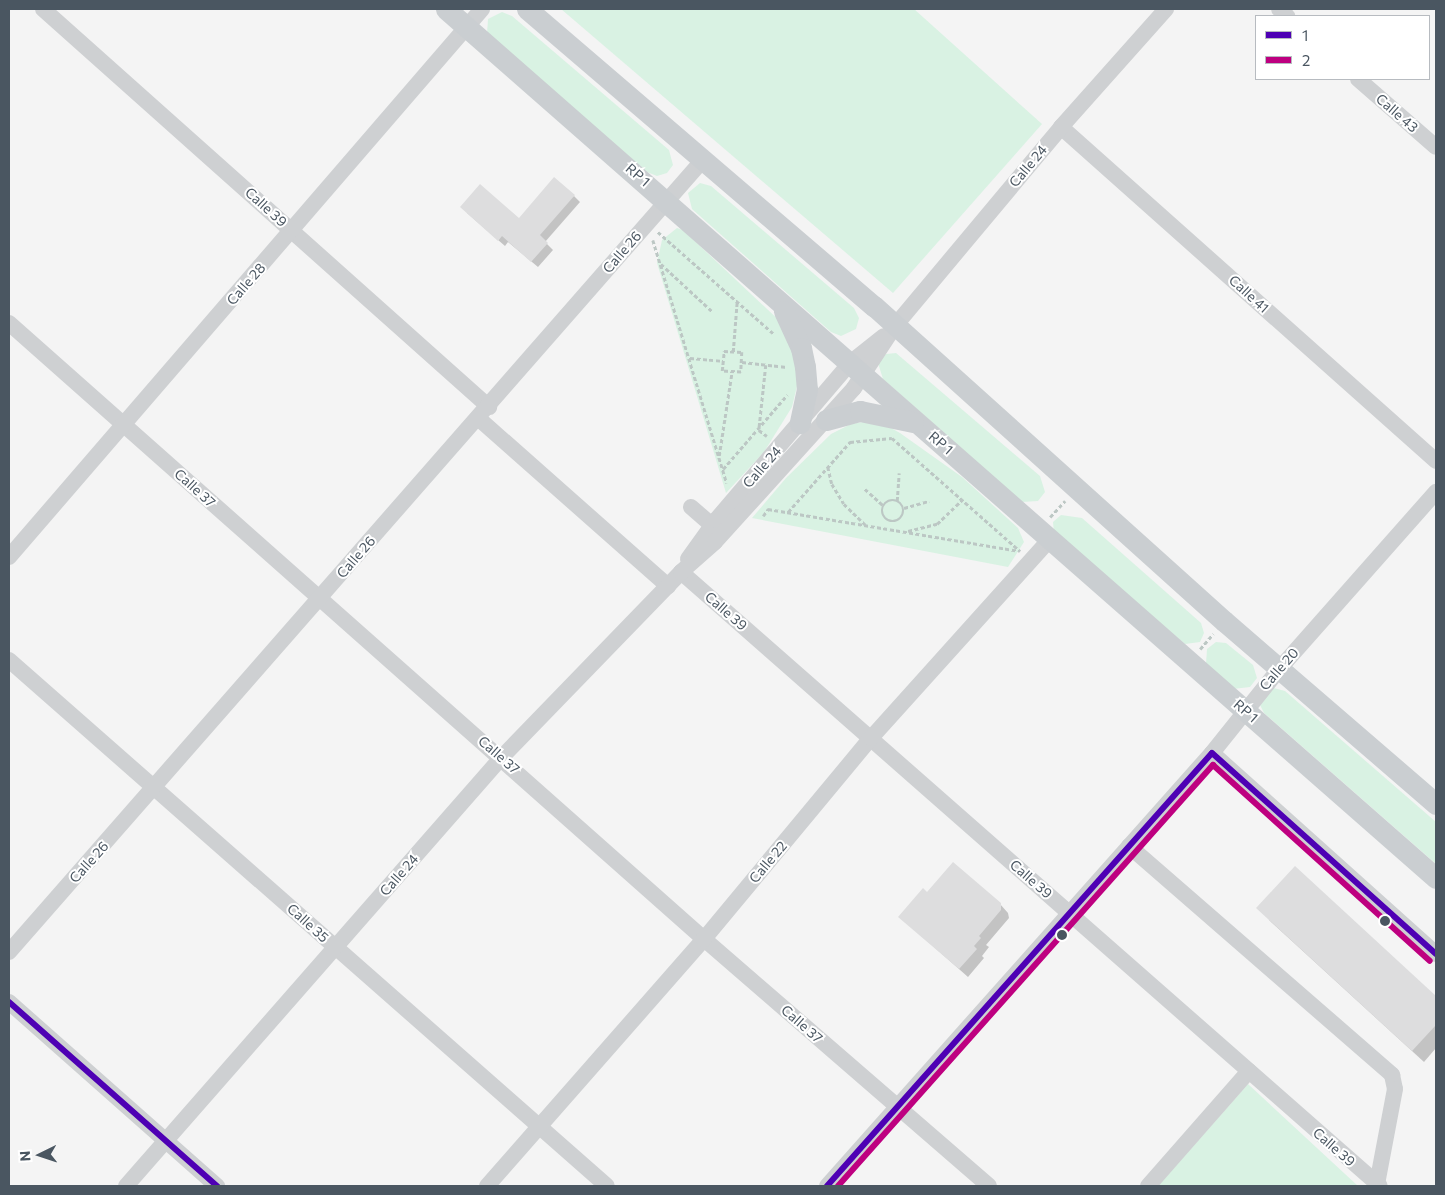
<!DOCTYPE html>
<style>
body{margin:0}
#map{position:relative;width:1445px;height:1195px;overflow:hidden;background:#f4f4f4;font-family:Commissioner,sans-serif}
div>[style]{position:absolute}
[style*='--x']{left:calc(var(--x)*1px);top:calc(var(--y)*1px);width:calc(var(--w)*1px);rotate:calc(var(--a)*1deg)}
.green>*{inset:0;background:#d9f2e3}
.shadow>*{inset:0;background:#0003}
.building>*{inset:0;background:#ddddde}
.path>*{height:2.5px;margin-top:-1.25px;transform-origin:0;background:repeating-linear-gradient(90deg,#bcc7c4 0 4px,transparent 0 6.5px)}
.path>.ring{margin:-1.25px;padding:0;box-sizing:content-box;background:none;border:2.5px solid #bcc7c4;border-radius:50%}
.minor>*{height:16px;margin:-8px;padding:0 8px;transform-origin:8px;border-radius:8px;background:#ced0d2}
.major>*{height:21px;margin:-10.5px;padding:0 10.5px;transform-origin:10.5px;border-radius:10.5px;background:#caced1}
.bus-1>*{height:6px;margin:-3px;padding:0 3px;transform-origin:3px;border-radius:3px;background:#4e00b4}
.bus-2>*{height:6px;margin:-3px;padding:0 3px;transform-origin:3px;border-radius:3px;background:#be0080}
.dots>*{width:14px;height:14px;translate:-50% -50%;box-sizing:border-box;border:2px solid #fff;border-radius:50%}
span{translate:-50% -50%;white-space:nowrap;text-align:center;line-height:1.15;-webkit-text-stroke:4px #fff;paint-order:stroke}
.street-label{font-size:14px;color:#4a5661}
.frame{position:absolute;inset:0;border:10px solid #4a5661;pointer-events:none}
.legend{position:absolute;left:1255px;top:15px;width:175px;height:65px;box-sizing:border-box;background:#fff;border:1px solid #b7bbc0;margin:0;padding:6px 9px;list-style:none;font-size:15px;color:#4a5661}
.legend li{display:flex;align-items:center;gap:10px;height:25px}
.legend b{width:25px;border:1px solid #b7bbc0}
.north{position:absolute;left:15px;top:1130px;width:50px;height:50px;-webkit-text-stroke:4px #fff;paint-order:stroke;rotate:266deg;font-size:14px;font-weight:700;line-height:20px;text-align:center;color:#4a5661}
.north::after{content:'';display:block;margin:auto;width:18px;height:22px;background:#4a5661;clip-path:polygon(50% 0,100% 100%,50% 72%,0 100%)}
</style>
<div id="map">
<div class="green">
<i style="clip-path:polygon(561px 9px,914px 9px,1042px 124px,893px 293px)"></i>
<i style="clip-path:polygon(502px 12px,512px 16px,669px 150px,673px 165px,667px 173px,657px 176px,647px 172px,487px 34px,488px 19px)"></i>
<i style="clip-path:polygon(700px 183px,711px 186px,854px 308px,859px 318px,856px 329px,841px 336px,831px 332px,692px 209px,688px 193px)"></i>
<i style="clip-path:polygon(677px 228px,683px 230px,783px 324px,790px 337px,798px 382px,792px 407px,764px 452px,726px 493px,657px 263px,662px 240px)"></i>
<i style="clip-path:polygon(896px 353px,1040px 476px,1045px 492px,1038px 501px,1022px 502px,883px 379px,878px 363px,886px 354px)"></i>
<i style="clip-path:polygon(863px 422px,891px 428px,900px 433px,962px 477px,1018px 528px,1024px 542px,1008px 567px,752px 518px,786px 478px,831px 434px,851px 424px)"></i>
<i style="clip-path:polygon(1061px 515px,1082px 518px,1201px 623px,1204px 633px,1200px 642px,1185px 644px,1054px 533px,1053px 522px)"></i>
<i style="clip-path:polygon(1216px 642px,1226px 643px,1253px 665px,1257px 678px,1250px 687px,1233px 689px,1206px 664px,1207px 649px)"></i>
<i style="clip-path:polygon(1270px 687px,1285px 691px,1436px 822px,1436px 864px,1264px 713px,1259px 703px)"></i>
<i style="clip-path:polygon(1248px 1084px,1358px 1186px,1158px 1186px)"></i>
</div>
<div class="shadow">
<i style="clip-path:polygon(574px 196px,580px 202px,545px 242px,553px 250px,538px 267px,508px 242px,505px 246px,467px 213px,520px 219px)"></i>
<i style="clip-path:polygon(1295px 868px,1436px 998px,1436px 1048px,1424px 1062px,1269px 920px)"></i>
<i style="clip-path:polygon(927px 894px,1000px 904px,1008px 913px,1009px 918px,986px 945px,989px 947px,982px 956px,984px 958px,968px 977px,909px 925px)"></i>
</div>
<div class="building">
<i style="clip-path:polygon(554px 177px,575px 195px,540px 235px,548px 243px,531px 262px,502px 236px,498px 241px,460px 207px,480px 184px,519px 218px)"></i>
<i style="clip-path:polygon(953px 862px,1001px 903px,1001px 910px,979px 936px,981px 938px,974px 946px,977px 949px,959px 969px,898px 917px,923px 888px,927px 892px)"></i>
<i style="clip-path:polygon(1295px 866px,1436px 996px,1436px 1025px,1412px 1051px,1256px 908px)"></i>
</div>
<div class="path">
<i style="--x:658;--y:232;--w:154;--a:41.3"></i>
<i style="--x:653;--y:240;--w:254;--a:73.1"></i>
<i style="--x:661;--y:264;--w:71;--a:42.7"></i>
<i style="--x:724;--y:351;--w:18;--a:3"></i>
<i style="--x:742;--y:352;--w:20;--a:93"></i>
<i style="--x:741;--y:372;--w:19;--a:-177"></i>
<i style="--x:722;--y:371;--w:20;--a:-84"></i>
<i style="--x:733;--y:352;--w:51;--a:-85.5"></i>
<i style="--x:690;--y:358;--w:33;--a:5"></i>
<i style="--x:742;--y:362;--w:45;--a:6.3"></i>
<i style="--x:766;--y:365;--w:65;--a:96.1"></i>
<i style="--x:759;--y:430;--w:10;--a:37"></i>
<i style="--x:719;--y:456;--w:86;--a:-81.3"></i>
<i style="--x:828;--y:467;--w:17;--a:77"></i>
<i style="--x:832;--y:484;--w:23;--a:59"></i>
<i style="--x:844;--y:504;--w:30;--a:44"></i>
<i style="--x:723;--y:469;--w:98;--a:-49.1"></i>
<i style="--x:865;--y:489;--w:25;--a:42"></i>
<i class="ring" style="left:882px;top:500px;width:19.5px;height:19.5px"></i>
<i style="--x:897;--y:501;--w:28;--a:-86"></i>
<i style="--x:904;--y:508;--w:26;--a:-16"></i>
<i style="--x:788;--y:512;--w:94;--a:-48.5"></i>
<i style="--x:850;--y:442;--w:42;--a:-5.4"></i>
<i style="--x:892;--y:438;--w:171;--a:41.4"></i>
<i style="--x:763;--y:516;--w:9;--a:-54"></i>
<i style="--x:768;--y:509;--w:254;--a:9.5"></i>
<i style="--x:1050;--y:517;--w:22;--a:-47"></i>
<i style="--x:908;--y:531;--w:30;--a:-14"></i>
<i style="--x:937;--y:524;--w:35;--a:-44"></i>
<i style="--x:1200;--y:649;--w:20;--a:-49"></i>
</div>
<div class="minor">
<i style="--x:43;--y:9;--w:598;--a:41.74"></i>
<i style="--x:1279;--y:9;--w:11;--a:41"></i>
<i style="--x:1358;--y:79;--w:103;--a:41.1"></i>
<i style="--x:1061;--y:127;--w:502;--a:41.69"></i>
<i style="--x:9;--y:323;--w:929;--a:41.55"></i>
<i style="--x:704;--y:939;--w:377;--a:40.9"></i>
<i style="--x:478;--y:418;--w:254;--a:41.5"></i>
<i style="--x:691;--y:507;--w:28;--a:41"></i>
<i style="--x:9;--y:557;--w:724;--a:-49.2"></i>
<i style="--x:688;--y:559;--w:48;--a:-54.3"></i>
<i style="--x:716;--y:520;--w:206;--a:-49.5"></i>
<i style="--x:850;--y:363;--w:43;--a:-38.5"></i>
<i style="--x:681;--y:572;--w:930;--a:41.3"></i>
<i style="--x:9;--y:660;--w:796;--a:41.33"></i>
<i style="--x:1212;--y:753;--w:301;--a:41.9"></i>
<i style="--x:1129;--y:846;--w:349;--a:41"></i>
<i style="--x:1392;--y:1075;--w:14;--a:78"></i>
<i style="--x:1395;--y:1089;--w:97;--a:100.7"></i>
<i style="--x:9;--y:952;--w:1052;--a:-48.78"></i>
<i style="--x:9;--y:1002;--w:278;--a:41.5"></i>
<i style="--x:126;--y:1186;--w:570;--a:-48.77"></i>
<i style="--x:502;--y:757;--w:257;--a:-45.9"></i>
<i style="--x:681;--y:572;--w:45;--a:-41.4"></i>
<i style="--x:715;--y:542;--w:207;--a:-47.9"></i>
<i style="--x:854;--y:388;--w:73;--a:-56.7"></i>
<i style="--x:894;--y:327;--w:261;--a:-50.1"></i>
<i style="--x:1061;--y:127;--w:158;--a:-48.3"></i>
<i style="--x:487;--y:1186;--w:329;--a:-48.7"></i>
<i style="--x:704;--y:939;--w:261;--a:-50.3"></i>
<i style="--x:871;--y:738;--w:268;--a:-48"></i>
<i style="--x:827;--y:1186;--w:579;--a:-48.36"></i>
<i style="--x:1212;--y:753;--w:110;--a:-51.3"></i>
<i style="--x:1281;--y:667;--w:234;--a:-48.5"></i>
<i style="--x:1148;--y:1186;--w:153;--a:-48.7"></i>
</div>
<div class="major">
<i style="--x:446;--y:9;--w:1317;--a:41.28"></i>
<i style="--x:527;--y:9;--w:457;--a:40.6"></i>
<i style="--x:874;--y:306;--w:471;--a:42"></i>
<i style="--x:1224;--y:621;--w:280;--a:40.8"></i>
<i style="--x:784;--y:311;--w:41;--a:65.3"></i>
<i style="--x:801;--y:348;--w:19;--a:78"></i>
<i style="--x:805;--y:367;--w:22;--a:85"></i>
<i style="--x:807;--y:389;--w:35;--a:102"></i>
<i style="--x:826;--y:420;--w:35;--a:-15"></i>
<i style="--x:860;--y:411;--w:54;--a:11.7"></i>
</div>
<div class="bus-1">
<i style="--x:9;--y:1002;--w:278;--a:41.5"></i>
<i style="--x:827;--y:1186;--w:579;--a:-48.36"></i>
<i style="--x:1212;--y:753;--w:301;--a:41.9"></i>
</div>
<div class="bus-2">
<i style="--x:838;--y:1186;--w:564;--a:-48.31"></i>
<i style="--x:1213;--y:765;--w:292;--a:42.1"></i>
</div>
<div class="dots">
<i style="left:1385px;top:921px;background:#4a5661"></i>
<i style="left:1062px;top:935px;background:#4a5661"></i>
</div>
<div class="street-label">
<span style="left:1397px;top:113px;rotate:41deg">Calle 43</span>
<span style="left:1028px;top:166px;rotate:-50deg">Calle 24</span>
<span style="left:638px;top:175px;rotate:41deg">RP 1</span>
<span style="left:266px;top:207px;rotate:42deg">Calle 39</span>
<span style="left:622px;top:252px;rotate:-49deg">Calle 26</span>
<span style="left:246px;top:284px;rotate:-49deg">Calle 28</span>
<span style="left:1249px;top:294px;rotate:42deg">Calle 41</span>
<span style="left:941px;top:443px;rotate:41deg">RP 1</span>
<span style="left:762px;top:467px;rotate:-49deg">Calle 24</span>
<span style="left:195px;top:488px;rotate:42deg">Calle 37</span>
<span style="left:356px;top:557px;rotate:-49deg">Calle 26</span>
<span style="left:726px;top:611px;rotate:41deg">Calle 39</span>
<span style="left:1279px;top:669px;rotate:-49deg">Calle 20</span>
<span style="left:1246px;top:711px;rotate:41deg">RP 1</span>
<span style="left:499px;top:755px;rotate:41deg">Calle 37</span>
<span style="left:89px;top:862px;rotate:-48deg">Calle 26</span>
<span style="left:768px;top:862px;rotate:-50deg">Calle 22</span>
<span style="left:399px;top:875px;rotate:-49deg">Calle 24</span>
<span style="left:1031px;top:879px;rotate:41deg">Calle 39</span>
<span style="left:308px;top:923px;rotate:42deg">Calle 35</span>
<span style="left:802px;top:1024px;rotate:41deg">Calle 37</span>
<span style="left:1334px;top:1147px;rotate:41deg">Calle 39</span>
</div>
<div class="frame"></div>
<ul class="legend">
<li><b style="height:6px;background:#4e00b4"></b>1</li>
<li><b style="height:6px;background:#be0080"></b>2</li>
</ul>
<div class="north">N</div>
</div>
